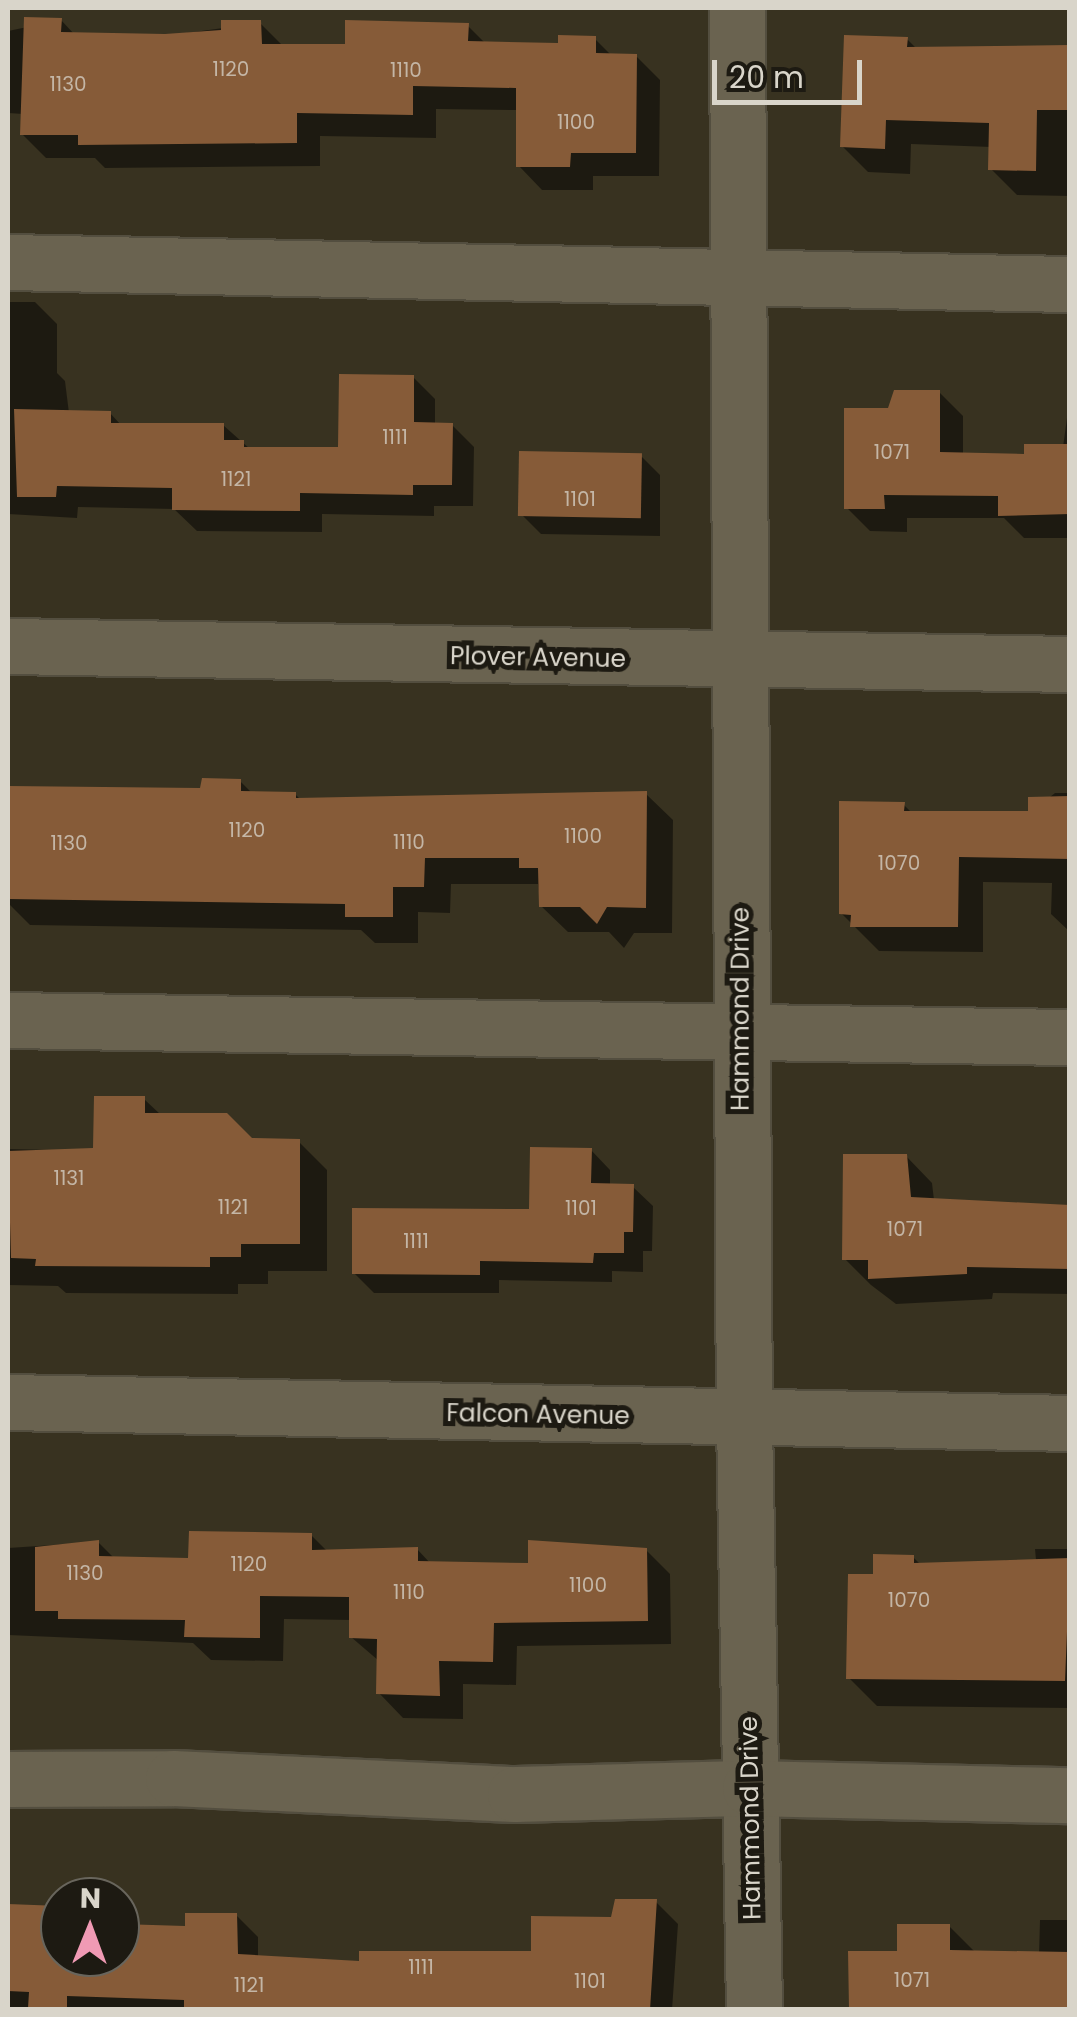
<!DOCTYPE html>
<style>
body{margin:0}
#map{position:relative;width:1077px;height:2017px;overflow:hidden;background:#383220;font-family:Poppins,sans-serif}
div>[style]{position:absolute}
[style*='--x']{left:calc(var(--x)*1px);top:calc(var(--y)*1px);width:calc(var(--w)*1px);rotate:calc(var(--a)*1deg)}
.shadow>*{inset:0;background:#0007}
.building>*{inset:0;background:#865b38;transform-origin:0 0}
.roads{filter:drop-shadow(2px 0 #534e3f) drop-shadow(-2px 0 #534e3f) drop-shadow(0 2px #534e3f) drop-shadow(0 -2px #534e3f)}
.minor>*{height:55px;margin:-27.5px;padding:0 27.5px;transform-origin:27.5px;border-radius:27.5px;background:#6a6350}
span{translate:-50% -50%;white-space:nowrap;text-align:center;line-height:1.15;-webkit-text-stroke:10px #1d1a12;paint-order:stroke}
.number-label{font-size:20px;color:#c4b6a6}
.number-label span{-webkit-text-stroke-width:0}
.street-label{font-size:25px;color:#d9d5ca}
.frame{position:absolute;inset:0;border:10px solid #d9d5ca;pointer-events:none}
.north{position:absolute;left:40px;top:1877px;width:100px;height:100px;box-sizing:border-box;background:#1d1a12;border:2px solid #68655c;border-radius:50%;rotate:1deg;font-size:28px;font-weight:700;line-height:40px;text-align:center;color:#d9d5ca}
.north::after{content:'';display:block;margin:auto;width:35px;height:45px;background:#f09ab4;clip-path:polygon(50% 0,100% 100%,50% 72%,0 100%)}
.scale{position:absolute;left:712px;top:60px;width:150px;height:45px;box-sizing:border-box;border:5px solid #d9d5ca;border-top:0;padding-left:12px;font-size:30px;line-height:35px;white-space:nowrap;color:#d9d5ca;-webkit-text-stroke:8px #1d1a12;paint-order:stroke}
</style>
<div id="map">
<div class="shadow">
<i style="clip-path:polygon(61px 20px,75px 35px,165px 36px,260px 23px,284px 47px,347px 46px,468px 26px,486px 44px,561px 46px,595px 39px,612px 56px,636px 56px,660px 80px,659px 176px,593px 176px,593px 190px,542px 190px,519px 166px,518px 110px,436px 109px,436px 138px,320px 136px,320px 166px,105px 168px,95px 158px,46px 158px,22px 134px,23px 114px,8px 113px,8px 31px)"></i>
<i style="clip-path:polygon(907px 39px,918px 50px,1070px 47px,1070px 196px,1017px 195px,991px 169px,991px 147px,911px 144px,910px 174px,868px 172px,842px 146px)"></i>
<i style="clip-path:polygon(8px 302px,35px 302px,57px 324px,57px 373px,65px 381px,69px 413px,110px 413px,121px 425px,223px 425px,250px 449px,341px 449px,413px 377px,435px 399px,435px 425px,452px 425px,474px 447px,473px 506px,434px 506px,434px 516px,322px 514px,322px 532px,197px 531px,174px 509px,78px 507px,77px 518px,8px 514px)"></i>
<i style="clip-path:polygon(939px 392px,963px 416px,963px 455px,1026px 456px,1063px 447px,1070px 396px,1070px 538px,1024px 538px,1004px 518px,907px 518px,907px 532px,870px 531px,847px 508px,890px 410px)"></i>
<i style="clip-path:polygon(640px 455px,660px 475px,660px 536px,541px 534px,521px 514px)"></i>
<i style="clip-path:polygon(240px 781px,252px 793px,295px 794px,302px 801px,646px 794px,673px 820px,672px 933px,634px 933px,624px 948px,609px 932px,568px 932px,541px 906px,538px 884px,451px 884px,450px 913px,418px 912px,418px 943px,375px 943px,361px 930px,30px 925px,8px 903px,8px 788px,203px 790px)"></i>
<i style="clip-path:polygon(1055px 793px,1070px 793px,1070px 932px,1051px 914px,1052px 883px,983px 882px,983px 952px,879px 951px,841px 913px,904px 805px,912px 813px,1030px 813px)"></i>
<i style="clip-path:polygon(144px 1099px,161px 1115px,252px 1141px,299px 1142px,327px 1170px,327px 1271px,268px 1271px,268px 1284px,238px 1284px,238px 1294px,66px 1293px,58px 1286px,8px 1285px,8px 1149px,96px 1151px)"></i>
<i style="clip-path:polygon(591px 1150px,610px 1170px,610px 1186px,633px 1187px,653px 1206px,652px 1251px,643px 1251px,643px 1272px,612px 1271px,612px 1282px,499px 1280px,499px 1293px,374px 1293px,354px 1273px,531px 1212px)"></i>
<i style="clip-path:polygon(906px 1156px,932px 1183px,934px 1200px,1070px 1208px,1070px 1294px,993px 1293px,992px 1299px,896px 1304px,871px 1285px,845px 1259px)"></i>
<i style="clip-path:polygon(311px 1535px,328px 1552px,417px 1549px,431px 1564px,531px 1566px,646px 1550px,670px 1574px,671px 1644px,517px 1646px,516px 1685px,463px 1684px,463px 1719px,403px 1718px,379px 1693px,379px 1661px,351px 1637px,351px 1620px,284px 1619px,283px 1661px,211px 1660px,193px 1643px,8px 1635px,8px 1548px,98px 1542px,115px 1559px,190px 1560px)"></i>
<i style="clip-path:polygon(1035px 1549px,1070px 1549px,1070px 1708px,877px 1706px,849px 1678px,875px 1577px,913px 1557px,922px 1566px,1005px 1567px,1005px 1560px,1036px 1560px)"></i>
<i style="clip-path:polygon(656px 1902px,678px 1924px,672px 2010px,8px 2010px,8px 1906px,59px 1908px,60px 1957px,120px 1957px,120px 1927px,187px 1929px,236px 1915px,258px 1937px,258px 1957px,362px 1963px,533px 1954px)"></i>
<i style="clip-path:polygon(1040px 1920px,1070px 1920px,1070px 2010px,900px 1954px,949px 1926px,976px 1953px,1039px 1954px)"></i>
</div>
<div class="building">
<i style="clip-path:polygon(24px 17px,62px 18px,61px 32px,165px 34px,221px 30px,221px 20px,261px 20px,262px 44px,345px 44px,345px 20px,469px 23px,468px 41px,558px 43px,558px 35px,596px 36px,596px 53px,637px 54px,636px 153px,571px 153px,570px 167px,516px 167px,516px 88px,413px 86px,413px 115px,297px 113px,297px 143px,78px 145px,78px 135px,20px 135px)"></i>
<i style="clip-path:polygon(844px 35px,908px 37px,907px 47px,1070px 45px,1070px 110px,1037px 110px,1036px 171px,988px 170px,989px 123px,886px 120px,885px 149px,840px 147px)"></i>
<i style="clip-path:polygon(339px 374px,414px 375px,414px 422px,453px 423px,452px 485px,413px 485px,413px 495px,300px 493px,300px 511px,172px 510px,172px 488px,57px 486px,56px 497px,17px 497px,14px 409px,111px 411px,111px 423px,224px 423px,224px 440px,244px 440px,244px 447px,338px 447px)"></i>
<i style="clip-path:polygon(894px 390px,940px 390px,940px 452px,1024px 454px,1024px 444px,1070px 444px,1070px 514px,998px 516px,998px 496px,884px 495px,885px 509px,844px 509px,844px 408px,888px 408px)"></i>
<i style="left:519px;top:451px;width:123px;height:65px;rotate:1deg"></i>
<i style="clip-path:polygon(202px 778px,241px 779px,241px 791px,296px 792px,296px 798px,647px 791px,646px 908px,607px 907px,597px 924px,580px 907px,539px 907px,538px 868px,519px 868px,519px 858px,425px 858px,424px 887px,393px 887px,393px 917px,345px 917px,345px 904px,8px 899px,8px 786px,200px 788px)"></i>
<i style="clip-path:polygon(1070px 796px,1070px 859px,959px 857px,958px 927px,850px 927px,851px 915px,839px 914px,839px 801px,905px 802px,904px 811px,1028px 811px,1028px 797px)"></i>
<i style="clip-path:polygon(94px 1096px,145px 1096px,145px 1113px,227px 1113px,252px 1138px,300px 1139px,300px 1244px,241px 1244px,241px 1257px,210px 1257px,210px 1267px,35px 1266px,36px 1259px,11px 1258px,8px 1151px,93px 1148px)"></i>
<i style="clip-path:polygon(530px 1147px,592px 1148px,591px 1183px,634px 1184px,633px 1232px,624px 1232px,624px 1253px,594px 1253px,593px 1263px,480px 1261px,480px 1275px,352px 1274px,352px 1208px,529px 1209px)"></i>
<i style="clip-path:polygon(843px 1154px,907px 1154px,911px 1197px,1070px 1205px,1070px 1269px,967px 1267px,967px 1274px,868px 1279px,868px 1260px,842px 1260px)"></i>
<i style="clip-path:polygon(189px 1531px,312px 1533px,312px 1550px,418px 1547px,418px 1561px,528px 1563px,528px 1540px,647px 1548px,648px 1621px,494px 1623px,493px 1662px,439px 1661px,440px 1696px,376px 1694px,377px 1639px,349px 1638px,349px 1597px,260px 1596px,260px 1638px,184px 1637px,185px 1620px,58px 1619px,58px 1611px,35px 1611px,35px 1547px,99px 1540px,99px 1556px,188px 1558px)"></i>
<i style="clip-path:polygon(873px 1554px,914px 1555px,914px 1563px,1070px 1558px,1065px 1681px,846px 1679px,848px 1574px,873px 1574px)"></i>
<i style="clip-path:polygon(615px 1899px,657px 1899px,650px 2010px,184px 2010px,184px 2000px,67px 1996px,67px 2009px,28px 2008px,29px 1992px,8px 1991px,8px 1904px,60px 1906px,60px 1957px,120px 1957px,120px 1924px,185px 1926px,185px 1913px,237px 1913px,238px 1954px,359px 1961px,359px 1951px,531px 1951px,531px 1916px,611px 1917px)"></i>
<i style="clip-path:polygon(897px 1924px,950px 1924px,950px 1950px,1070px 1952px,1070px 2010px,849px 2010px,848px 1951px,897px 1951px)"></i>
</div>
<div class="roads">
<div class="minor">
<i style="--x:737;--y:8;--w:1411;--a:89.72"></i>
<i style="--x:744;--y:1419;--w:591;--a:89.03"></i>
<i style="--x:8;--y:262;--w:1062;--a:1.19"></i>
<i style="--x:8;--y:646;--w:1062;--a:0.97"></i>
<i style="--x:8;--y:1020;--w:1062;--a:0.92"></i>
<i style="--x:8;--y:1402;--w:1062;--a:1.13"></i>
<i style="--x:8;--y:1779;--w:165;--a:-0.3"></i>
<i style="--x:173;--y:1778;--w:342;--a:2.7"></i>
<i style="--x:515;--y:1794;--w:235;--a:-1.5"></i>
<i style="--x:750;--y:1788;--w:320;--a:1.3"></i>
</div>
</div>
<div class="number-label">
<span style="left:231px;top:69px">1120</span>
<span style="left:406px;top:70px">1110</span>
<span style="left:68px;top:84px">1130</span>
<span style="left:576px;top:122px">1100</span>
<span style="left:395px;top:437px">1111</span>
<span style="left:892px;top:452px">1071</span>
<span style="left:236px;top:479px">1121</span>
<span style="left:580px;top:499px">1101</span>
<span style="left:247px;top:830px">1120</span>
<span style="left:583px;top:836px">1100</span>
<span style="left:409px;top:842px">1110</span>
<span style="left:69px;top:843px">1130</span>
<span style="left:899px;top:863px">1070</span>
<span style="left:69px;top:1178px">1131</span>
<span style="left:233px;top:1207px">1121</span>
<span style="left:581px;top:1208px">1101</span>
<span style="left:905px;top:1229px">1071</span>
<span style="left:416px;top:1241px">1111</span>
<span style="left:249px;top:1564px">1120</span>
<span style="left:85px;top:1573px">1130</span>
<span style="left:588px;top:1585px">1100</span>
<span style="left:409px;top:1592px">1110</span>
<span style="left:909px;top:1600px">1070</span>
<span style="left:421px;top:1967px">1111</span>
<span style="left:912px;top:1980px">1071</span>
<span style="left:590px;top:1981px">1101</span>
<span style="left:249px;top:1985px">1121</span>
</div>
<div class="street-label">
<span style="left:538px;top:658px;rotate:1deg">Plover Avenue</span>
<span style="left:741px;top:1009px;rotate:-90deg">Hammond Drive</span>
<span style="left:538px;top:1415px;rotate:1deg">Falcon Avenue</span>
<span style="left:751px;top:1818px;rotate:-91deg">Hammond Drive</span>
</div>
<div class="frame"></div>
<div class="north">N</div>
<div class="scale">20 m</div>
</div>
